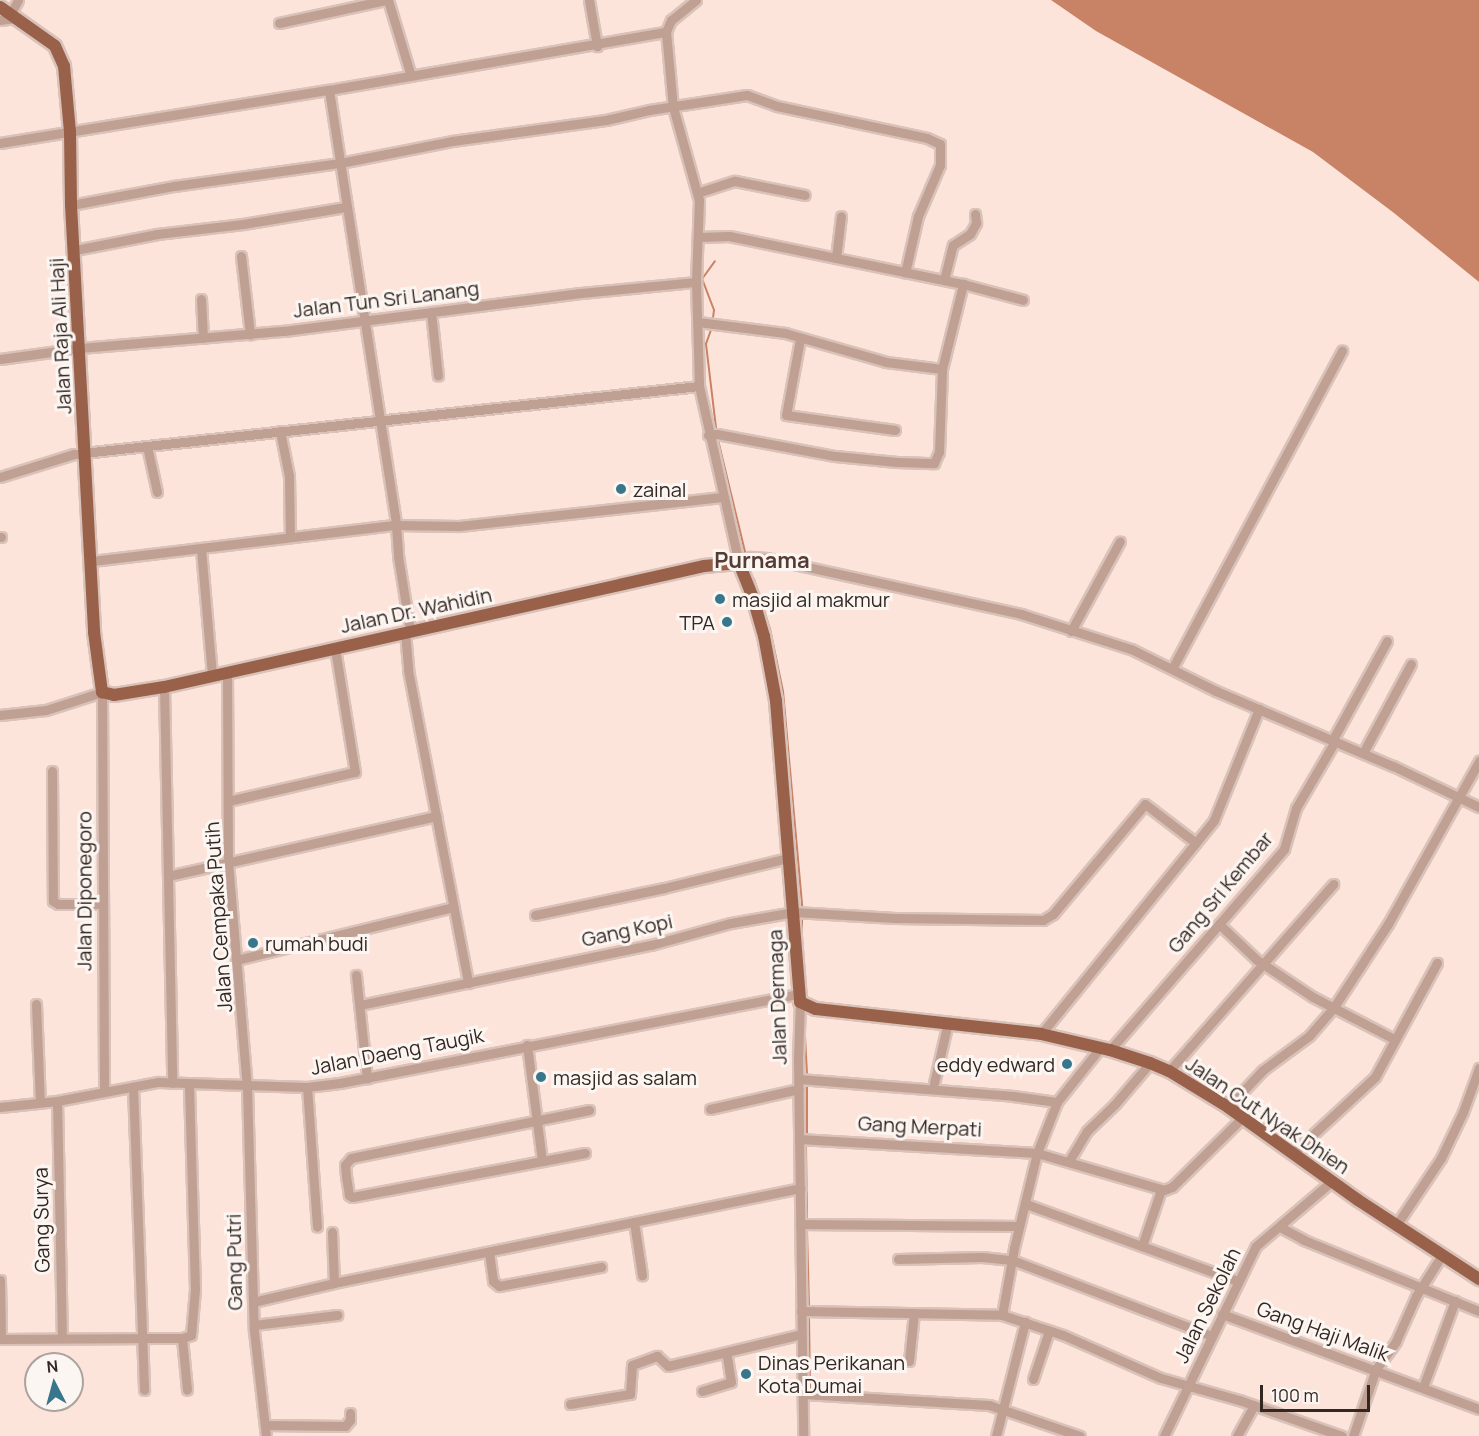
<!DOCTYPE html>
<style>
body{margin:0}
#map{position:relative;width:1479px;height:1436px;overflow:hidden;background:#fde4da;font-family:Manrope,sans-serif}
div>[style]{position:absolute}
[style*='--x']{left:calc(var(--x)*1px);top:calc(var(--y)*1px);width:calc(var(--w)*1px);rotate:calc(var(--a)*1deg)}
.water>*{inset:0;background:#c88367}
.stream>*{height:2px;margin:-1px;padding:0 1px;transform-origin:1px;border-radius:1px;background:#c88367}
.roads{filter:drop-shadow(2px 0 #d9c2b9) drop-shadow(-2px 0 #d9c2b9) drop-shadow(0 2px #d9c2b9) drop-shadow(0 -2px #d9c2b9)}
.minor>*{height:9px;margin:-4.5px;padding:0 4.5px;transform-origin:4.5px;border-radius:4.5px;background:#c0a093}
.major>*{height:12px;margin:-6px;padding:0 6px;transform-origin:6px;border-radius:6px;background:#99614a}
.dots>*{width:16px;height:16px;translate:-50% -50%;box-sizing:border-box;border:3px solid #fcf6f3;border-radius:50%}
span{translate:-50% -50%;white-space:nowrap;text-align:center;line-height:1.15;-webkit-text-stroke:6px #fcf6f3;paint-order:stroke}
.street-label{font-size:20px;color:#332722}
.poi-label{font-size:20px;color:#332722}
.left{translate:0 -50%;text-align:left}
.right{translate:-100% -50%;text-align:right}
.quarter-label{font-size:22px;color:#553c32;font-weight:700}
.north{position:absolute;left:24px;top:1352px;width:60px;height:60px;box-sizing:border-box;background:#fcf6f3;border:2px solid #aca39f;border-radius:50%;rotate:354deg;font-size:16px;font-weight:700;line-height:24px;text-align:center;color:#332722}
.north::after{content:'';display:block;margin:auto;width:21px;height:27px;background:#38768b;clip-path:polygon(50% 0,100% 100%,50% 72%,0 100%)}
.scale{position:absolute;left:1260px;top:1385px;width:110px;height:27px;box-sizing:border-box;border:3px solid #332722;border-top:0;padding-left:8px;font-size:18px;line-height:21px;white-space:nowrap;color:#332722;-webkit-text-stroke:4px #fcf6f3;paint-order:stroke}
</style>
<div id="map">
<div class="water">
<i style="clip-path:polygon(1051px 0,1479px 0,1479px 282px,1394px 213px,1313px 152px,1096px 31px)"></i>
</div>
<div class="stream">
<i style="--x:713;--y:318;--w:8;--a:-83"></i>
<i style="--x:714;--y:310;--w:33;--a:-111"></i>
<i style="--x:702;--y:279;--w:22;--a:-54"></i>
<i style="--x:711;--y:330;--w:15;--a:110"></i>
<i style="--x:706;--y:344;--w:85;--a:83.2"></i>
<i style="--x:718;--y:440;--w:119;--a:76.4"></i>
<i style="--x:754;--y:579;--w:52;--a:72.3"></i>
<i style="--x:770;--y:629;--w:63;--a:78.2"></i>
<i style="--x:783;--y:691;--w:216;--a:84.9"></i>
<i style="--x:802;--y:919;--w:38;--a:90"></i>
<i style="--x:804;--y:1017;--w:57;--a:87"></i>
<i style="--x:807;--y:1133;--w:47;--a:-90"></i>
<i style="--x:806;--y:1146;--w:72;--a:89.2"></i>
<i style="--x:807;--y:1230;--w:75;--a:88.5"></i>
<i style="--x:809;--y:1317;--w:72;--a:89.2"></i>
<i style="--x:809;--y:1436;--w:35;--a:-90"></i>
</div>
<div class="roads">
<div class="minor">
<i style="--x:388;--y:0;--w:79;--a:73.2"></i>
<i style="--x:589;--y:0;--w:47;--a:80.1"></i>
<i style="--x:696;--y:0;--w:32;--a:141"></i>
<i style="--x:671;--y:20;--w:13;--a:113"></i>
<i style="--x:666;--y:32;--w:75;--a:84.7"></i>
<i style="--x:673;--y:107;--w:97;--a:74.4"></i>
<i style="--x:699;--y:200;--w:82;--a:92.1"></i>
<i style="--x:696;--y:282;--w:104;--a:88.3"></i>
<i style="--x:699;--y:386;--w:181;--a:77.3"></i>
<i style="--x:739;--y:563;--w:13;--a:-29"></i>
<i style="--x:750;--y:557;--w:17;--a:3"></i>
<i style="--x:767;--y:558;--w:260;--a:12.4"></i>
<i style="--x:1021;--y:614;--w:115;--a:17.7"></i>
<i style="--x:1131;--y:649;--w:95;--a:26.3"></i>
<i style="--x:1216;--y:691;--w:192;--a:23"></i>
<i style="--x:1393;--y:766;--w:95;--a:25.5"></i>
<i style="--x:10;--y:15;--w:17;--a:-62"></i>
<i style="--x:0;--y:20;--w:16;--a:-7"></i>
<i style="--x:279;--y:23;--w:109;--a:-12.1"></i>
<i style="--x:329;--y:90;--w:440;--a:81.2"></i>
<i style="--x:396;--y:525;--w:31;--a:86"></i>
<i style="--x:398;--y:556;--w:75;--a:80.8"></i>
<i style="--x:0;--y:143;--w:333;--a:-9.2"></i>
<i style="--x:329;--y:90;--w:342;--a:-9.8"></i>
<i style="--x:697;--y:193;--w:40;--a:-18"></i>
<i style="--x:735;--y:181;--w:71;--a:11.3"></i>
<i style="--x:71;--y:205;--w:105;--a:-10.5"></i>
<i style="--x:174;--y:186;--w:168;--a:-7.9"></i>
<i style="--x:340;--y:163;--w:114;--a:-11.1"></i>
<i style="--x:452;--y:141;--w:155;--a:-7.8"></i>
<i style="--x:606;--y:120;--w:44;--a:-13.1"></i>
<i style="--x:649;--y:110;--w:99;--a:-8.7"></i>
<i style="--x:747;--y:95;--w:32;--a:20"></i>
<i style="--x:777;--y:106;--w:153;--a:12"></i>
<i style="--x:927;--y:138;--w:14;--a:25"></i>
<i style="--x:940;--y:144;--w:21;--a:90"></i>
<i style="--x:940;--y:165;--w:56;--a:113.3"></i>
<i style="--x:918;--y:216;--w:58;--a:102.8"></i>
<i style="--x:698;--y:237;--w:31;--a:-2"></i>
<i style="--x:729;--y:236;--w:239;--a:11.6"></i>
<i style="--x:963;--y:284;--w:62;--a:14.9"></i>
<i style="--x:75;--y:250;--w:84;--a:-11"></i>
<i style="--x:157;--y:234;--w:87;--a:-6.6"></i>
<i style="--x:243;--y:224;--w:104;--a:-9.4"></i>
<i style="--x:241;--y:256;--w:79;--a:83.4"></i>
<i style="--x:836;--y:258;--w:42;--a:-83.2"></i>
<i style="--x:944;--y:280;--w:36;--a:-76"></i>
<i style="--x:953;--y:245;--w:20;--a:-33"></i>
<i style="--x:970;--y:234;--w:13;--a:-61"></i>
<i style="--x:976;--y:223;--w:9;--a:-96"></i>
<i style="--x:201;--y:299;--w:39;--a:87"></i>
<i style="--x:431;--y:312;--w:64;--a:83.8"></i>
<i style="--x:698;--y:322;--w:88;--a:7.2"></i>
<i style="--x:785;--y:333;--w:105;--a:16"></i>
<i style="--x:886;--y:362;--w:56;--a:7.1"></i>
<i style="--x:800;--y:339;--w:77;--a:100.4"></i>
<i style="--x:786;--y:415;--w:110;--a:7.8"></i>
<i style="--x:0;--y:359;--w:81;--a:-7.8"></i>
<i style="--x:80;--y:348;--w:205;--a:-4.8"></i>
<i style="--x:284;--y:331;--w:299;--a:-7.3"></i>
<i style="--x:581;--y:293;--w:116;--a:-5.5"></i>
<i style="--x:280;--y:431;--w:46;--a:78.7"></i>
<i style="--x:289;--y:476;--w:61;--a:89.1"></i>
<i style="--x:708;--y:435;--w:9;--a:-6"></i>
<i style="--x:717;--y:434;--w:120;--a:10.6"></i>
<i style="--x:835;--y:456;--w:62;--a:5.5"></i>
<i style="--x:897;--y:462;--w:37;--a:2"></i>
<i style="--x:934;--y:463;--w:12;--a:-66"></i>
<i style="--x:939;--y:452;--w:83;--a:-87.9"></i>
<i style="--x:942;--y:369;--w:88;--a:-76.1"></i>
<i style="--x:147;--y:446;--w:47;--a:77.7"></i>
<i style="--x:0;--y:477;--w:77;--a:-17.3"></i>
<i style="--x:74;--y:454;--w:629;--a:-6.21"></i>
<i style="--x:0;--y:537;--w:1;--a:0"></i>
<i style="--x:201;--y:549;--w:126;--a:85"></i>
<i style="--x:92;--y:561;--w:306;--a:-6.8"></i>
<i style="--x:396;--y:525;--w:63;--a:0.9"></i>
<i style="--x:459;--y:526;--w:265;--a:-6.3"></i>
<i style="--x:1071;--y:631;--w:102;--a:-61.4"></i>
<i style="--x:405;--y:632;--w:38;--a:85"></i>
<i style="--x:408;--y:670;--w:319;--a:79.1"></i>
<i style="--x:1172;--y:669;--w:361;--a:-61.9"></i>
<i style="--x:227;--y:673;--w:189;--a:89.7"></i>
<i style="--x:228;--y:862;--w:226;--a:85.2"></i>
<i style="--x:247;--y:1087;--w:244;--a:88.4"></i>
<i style="--x:254;--y:1331;--w:106;--a:83.5"></i>
<i style="--x:164;--y:687;--w:396;--a:88.8"></i>
<i style="--x:0;--y:715;--w:46;--a:-6.2"></i>
<i style="--x:46;--y:710;--w:59;--a:-17.8"></i>
<i style="--x:102;--y:692;--w:399;--a:89.7"></i>
<i style="--x:1332;--y:741;--w:114;--a:-61.2"></i>
<i style="--x:1363;--y:753;--w:101;--a:-61.7"></i>
<i style="--x:52;--y:771;--w:130;--a:89.6"></i>
<i style="--x:53;--y:901;--w:6;--a:31"></i>
<i style="--x:58;--y:904;--w:44;--a:0"></i>
<i style="--x:228;--y:801;--w:130;--a:-12.9"></i>
<i style="--x:355;--y:772;--w:126;--a:-99.2"></i>
<i style="--x:168;--y:876;--w:275;--a:-12.6"></i>
<i style="--x:535;--y:915;--w:132;--a:-11.8"></i>
<i style="--x:664;--y:888;--w:128;--a:-13.6"></i>
<i style="--x:1219;--y:924;--w:52;--a:43.5"></i>
<i style="--x:1257;--y:960;--w:67;--a:33.5"></i>
<i style="--x:1313;--y:997;--w:91;--a:27.4"></i>
<i style="--x:236;--y:960;--w:223;--a:-13.7"></i>
<i style="--x:356;--y:975;--w:104;--a:83.9"></i>
<i style="--x:800;--y:1002;--w:58;--a:92"></i>
<i style="--x:798;--y:1060;--w:376;--a:89.2"></i>
<i style="--x:36;--y:1004;--w:98;--a:87.7"></i>
<i style="--x:360;--y:1005;--w:297;--a:-11.7"></i>
<i style="--x:651;--y:945;--w:83;--a:-15.4"></i>
<i style="--x:731;--y:923;--w:64;--a:-9.9"></i>
<i style="--x:794;--y:912;--w:101;--a:3.4"></i>
<i style="--x:895;--y:918;--w:148;--a:0.8"></i>
<i style="--x:1043;--y:920;--w:12;--a:-31"></i>
<i style="--x:1053;--y:914;--w:143;--a:-50.1"></i>
<i style="--x:1145;--y:804;--w:64;--a:37.4"></i>
<i style="--x:1041;--y:1034;--w:275;--a:-51"></i>
<i style="--x:1214;--y:820;--w:120;--a:-67.9"></i>
<i style="--x:527;--y:1045;--w:117;--a:82.6"></i>
<i style="--x:1110;--y:1050;--w:266;--a:-49.1"></i>
<i style="--x:1284;--y:849;--w:43;--a:-73.7"></i>
<i style="--x:1296;--y:808;--w:75;--a:-59.7"></i>
<i style="--x:1169;--y:1071;--w:249;--a:-48.7"></i>
<i style="--x:799;--y:1079;--w:215;--a:4.5"></i>
<i style="--x:1013;--y:1096;--w:44;--a:7.8"></i>
<i style="--x:934;--y:1083;--w:63;--a:-77.1"></i>
<i style="--x:133;--y:1087;--w:303;--a:87.9"></i>
<i style="--x:307;--y:1087;--w:140;--a:85.9"></i>
<i style="--x:57;--y:1101;--w:237;--a:88.8"></i>
<i style="--x:0;--y:1107;--w:57;--a:-6"></i>
<i style="--x:57;--y:1101;--w:103;--a:-10.7"></i>
<i style="--x:158;--y:1082;--w:149;--a:1.9"></i>
<i style="--x:307;--y:1087;--w:33;--a:-7"></i>
<i style="--x:340;--y:1083;--w:466;--a:-11"></i>
<i style="--x:1228;--y:1107;--w:51;--a:-46.6"></i>
<i style="--x:1263;--y:1070;--w:57;--a:-36.5"></i>
<i style="--x:1309;--y:1036;--w:38;--a:-49"></i>
<i style="--x:1334;--y:1007;--w:99;--a:-57"></i>
<i style="--x:1388;--y:924;--w:187;--a:-60.8"></i>
<i style="--x:710;--y:1109;--w:91;--a:-12.7"></i>
<i style="--x:799;--y:1139;--w:238;--a:3.4"></i>
<i style="--x:1037;--y:1153;--w:132;--a:16.2"></i>
<i style="--x:1164;--y:1190;--w:9;--a:-21"></i>
<i style="--x:1172;--y:1187;--w:100;--a:-44.6"></i>
<i style="--x:585;--y:1153;--w:237;--a:169.3"></i>
<i style="--x:352;--y:1197;--w:4;--a:-146"></i>
<i style="--x:349;--y:1195;--w:19;--a:-99"></i>
<i style="--x:346;--y:1176;--w:11;--a:-95"></i>
<i style="--x:345;--y:1165;--w:9;--a:-49"></i>
<i style="--x:351;--y:1158;--w:243;--a:-11.4"></i>
<i style="--x:1293;--y:1153;--w:112;--a:-42.8"></i>
<i style="--x:1375;--y:1077;--w:130;--a:-61.5"></i>
<i style="--x:1069;--y:1161;--w:35;--a:-59"></i>
<i style="--x:1087;--y:1131;--w:39;--a:-44"></i>
<i style="--x:1115;--y:1104;--w:54;--a:-49.5"></i>
<i style="--x:1026;--y:1204;--w:226;--a:20"></i>
<i style="--x:634;--y:1222;--w:54;--a:81.4"></i>
<i style="--x:800;--y:1224;--w:219;--a:0.5"></i>
<i style="--x:1397;--y:1224;--w:79;--a:-56.3"></i>
<i style="--x:1441;--y:1158;--w:51;--a:-64.4"></i>
<i style="--x:1463;--y:1112;--w:47;--a:-70"></i>
<i style="--x:1280;--y:1227;--w:27;--a:28"></i>
<i style="--x:1304;--y:1240;--w:189;--a:22.1"></i>
<i style="--x:332;--y:1232;--w:51;--a:87.8"></i>
<i style="--x:1142;--y:1246;--w:59;--a:-71.3"></i>
<i style="--x:489;--y:1252;--w:29;--a:82"></i>
<i style="--x:493;--y:1281;--w:8;--a:40"></i>
<i style="--x:499;--y:1286;--w:104;--a:-10.6"></i>
<i style="--x:898;--y:1259;--w:84;--a:-1.4"></i>
<i style="--x:982;--y:1257;--w:30;--a:6"></i>
<i style="--x:1012;--y:1260;--w:214;--a:20.8"></i>
<i style="--x:0;--y:1280;--w:59;--a:89"></i>
<i style="--x:253;--y:1302;--w:83;--a:-13.2"></i>
<i style="--x:334;--y:1283;--w:476;--a:-11.5"></i>
<i style="--x:801;--y:1311;--w:201;--a:1.1"></i>
<i style="--x:1002;--y:1315;--w:64;--a:18.2"></i>
<i style="--x:1063;--y:1335;--w:107;--a:23.7"></i>
<i style="--x:1161;--y:1378;--w:81;--a:15.8"></i>
<i style="--x:1239;--y:1400;--w:109;--a:19.3"></i>
<i style="--x:1222;--y:1314;--w:274;--a:20.3"></i>
<i style="--x:1002;--y:1315;--w:68;--a:-79.8"></i>
<i style="--x:1014;--y:1248;--w:98;--a:-76.4"></i>
<i style="--x:1037;--y:1153;--w:55;--a:-68.6"></i>
<i style="--x:1057;--y:1102;--w:69;--a:-51.5"></i>
<i style="--x:254;--y:1325;--w:84;--a:-6.9"></i>
<i style="--x:182;--y:1338;--w:52;--a:84.5"></i>
<i style="--x:0;--y:1339;--w:158;--a:-0.4"></i>
<i style="--x:158;--y:1338;--w:24;--a:0"></i>
<i style="--x:182;--y:1338;--w:9;--a:-18"></i>
<i style="--x:191;--y:1335;--w:46;--a:-85"></i>
<i style="--x:195;--y:1289;--w:205;--a:-91.7"></i>
<i style="--x:909;--y:1361;--w:48;--a:-84.1"></i>
<i style="--x:1033;--y:1379;--w:51;--a:-71.6"></i>
<i style="--x:1423;--y:1387;--w:92;--a:-69.6"></i>
<i style="--x:702;--y:1391;--w:30;--a:-17"></i>
<i style="--x:731;--y:1382;--w:30;--a:-99"></i>
<i style="--x:803;--y:1394;--w:186;--a:3.4"></i>
<i style="--x:989;--y:1405;--w:96;--a:18.8"></i>
<i style="--x:570;--y:1404;--w:61;--a:-9.5"></i>
<i style="--x:630;--y:1394;--w:29;--a:-86"></i>
<i style="--x:632;--y:1365;--w:27;--a:-20"></i>
<i style="--x:657;--y:1356;--w:15;--a:42"></i>
<i style="--x:668;--y:1366;--w:137;--a:-13.5"></i>
<i style="--x:265;--y:1425;--w:80;--a:0.7"></i>
<i style="--x:345;--y:1426;--w:8;--a:-50"></i>
<i style="--x:350;--y:1420;--w:7;--a:-90"></i>
<i style="--x:996;--y:1436;--w:118;--a:-75.7"></i>
<i style="--x:1164;--y:1436;--w:211;--a:-64.2"></i>
<i style="--x:1256;--y:1246;--w:99;--a:-40.5"></i>
<i style="--x:1237;--y:1436;--w:35;--a:-61"></i>
<i style="--x:1353;--y:1436;--w:71;--a:-71.1"></i>
<i style="--x:1376;--y:1369;--w:34;--a:-54"></i>
<i style="--x:1396;--y:1341;--w:49;--a:-66"></i>
<i style="--x:1416;--y:1296;--w:49;--a:-57.6"></i>
</div>
<div class="major">
<i style="--x:0;--y:7;--w:67;--a:35.3"></i>
<i style="--x:55;--y:46;--w:22;--a:66"></i>
<i style="--x:64;--y:66;--w:66;--a:84.8"></i>
<i style="--x:70;--y:132;--w:73;--a:89.2"></i>
<i style="--x:71;--y:205;--w:428;--a:86.9"></i>
<i style="--x:94;--y:632;--w:61;--a:82.4"></i>
<i style="--x:102;--y:692;--w:12;--a:14"></i>
<i style="--x:114;--y:695;--w:51;--a:-9.1"></i>
<i style="--x:164;--y:687;--w:553;--a:-12.63"></i>
<i style="--x:704;--y:566;--w:35;--a:-5"></i>
<i style="--x:739;--y:563;--w:38;--a:68"></i>
<i style="--x:753;--y:598;--w:40;--a:74"></i>
<i style="--x:764;--y:636;--w:66;--a:79.5"></i>
<i style="--x:776;--y:701;--w:302;--a:85.4"></i>
<i style="--x:800;--y:1002;--w:17;--a:24"></i>
<i style="--x:816;--y:1009;--w:226;--a:6.3"></i>
<i style="--x:1041;--y:1034;--w:71;--a:13.1"></i>
<i style="--x:1110;--y:1050;--w:42;--a:18"></i>
<i style="--x:1150;--y:1063;--w:21;--a:23"></i>
<i style="--x:1169;--y:1071;--w:69;--a:31.4"></i>
<i style="--x:1228;--y:1107;--w:160;--a:35.6"></i>
<i style="--x:1358;--y:1200;--w:145;--a:33.1"></i>
</div>
</div>
<div class="dots">
<i style="left:621px;top:489px;background:#38768b"></i>
<i style="left:720px;top:599px;background:#38768b"></i>
<i style="left:727px;top:622px;background:#38768b"></i>
<i style="left:253px;top:943px;background:#38768b"></i>
<i style="left:1067px;top:1064px;background:#38768b"></i>
<i style="left:541px;top:1077px;background:#38768b"></i>
<i style="left:746px;top:1374px;background:#38768b"></i>
</div>
<div class="street-label">
<span style="left:386px;top:299px;rotate:-7deg">Jalan Tun Sri Lanang</span>
<span style="left:60px;top:336px;rotate:-93deg">Jalan Raja Ali Haji</span>
<span style="left:416px;top:610px;rotate:-12deg">Jalan Dr. Wahidin</span>
<span style="left:84px;top:891px;rotate:-90deg">Jalan Diponegoro</span>
<span style="left:1220px;top:892px;rotate:-50deg">Gang Sri Kembar</span>
<span style="left:218px;top:917px;rotate:-94deg">Jalan Cempaka Putih</span>
<span style="left:627px;top:930px;rotate:-12deg">Gang Kopi</span>
<span style="left:777px;top:997px;rotate:-92deg">Jalan Dermaga</span>
<span style="left:397px;top:1051px;rotate:-11deg">Jalan Daeng Taugik</span>
<span style="left:1268px;top:1115px;rotate:34deg">Jalan Cut Nyak Dhien</span>
<span style="left:920px;top:1126px;rotate:3deg">Gang Merpati</span>
<span style="left:41px;top:1220px;rotate:-91deg">Gang Surya</span>
<span style="left:234px;top:1262px;rotate:-91deg">Gang Putri</span>
<span style="left:1207px;top:1305px;rotate:-64deg">Jalan Sekolah</span>
<span style="left:1323px;top:1331px;rotate:20deg">Gang Haji Malik</span>
</div>
<div class="poi-label">
<span class="left" style="left:633px;top:489px">zainal</span>
<span class="left" style="left:732px;top:599px">masjid al makmur</span>
<span class="right" style="left:715px;top:622px">TPA</span>
<span class="left" style="left:265px;top:943px">rumah budi</span>
<span class="right" style="left:1055px;top:1064px">eddy edward</span>
<span class="left" style="left:553px;top:1077px">masjid as salam</span>
<span class="left" style="left:758px;top:1374px">Dinas Perikanan<br>Kota Dumai</span>
</div>
<div class="quarter-label">
<span style="left:762px;top:561px">Purnama</span>
</div>
<div class="north">N</div>
<div class="scale">100 m</div>
</div>
